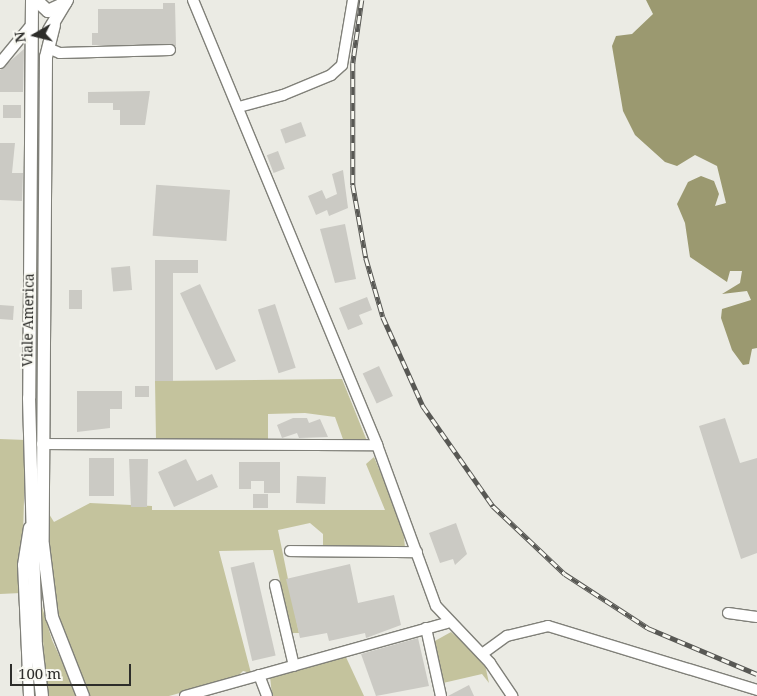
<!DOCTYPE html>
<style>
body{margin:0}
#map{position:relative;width:757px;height:696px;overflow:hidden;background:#ebebe4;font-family:"Noto Serif",serif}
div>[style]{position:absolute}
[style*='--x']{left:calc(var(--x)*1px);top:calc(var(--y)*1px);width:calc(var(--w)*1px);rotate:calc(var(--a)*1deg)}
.green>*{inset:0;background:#c4c39d}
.water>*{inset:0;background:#9b9970}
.building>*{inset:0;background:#cbcac4;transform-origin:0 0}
.roads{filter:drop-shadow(1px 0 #808079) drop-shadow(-1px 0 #808079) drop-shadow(0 1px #808079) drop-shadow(0 -1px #808079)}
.minor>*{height:10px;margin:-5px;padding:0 5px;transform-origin:5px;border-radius:5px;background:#fff}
.major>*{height:12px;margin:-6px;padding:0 6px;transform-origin:6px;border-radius:6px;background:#fff}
.rail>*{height:4.5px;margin-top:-2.25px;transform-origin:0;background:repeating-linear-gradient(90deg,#f8f8f1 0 8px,#585854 0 16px);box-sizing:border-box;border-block:1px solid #585854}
span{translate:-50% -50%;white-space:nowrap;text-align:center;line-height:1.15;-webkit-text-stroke:4px #f8f8f1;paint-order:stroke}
.street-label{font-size:14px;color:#2d2d2a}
.north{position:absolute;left:10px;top:10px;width:50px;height:50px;-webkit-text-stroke:4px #f8f8f1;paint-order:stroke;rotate:262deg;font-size:14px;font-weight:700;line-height:20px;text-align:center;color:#2d2d2a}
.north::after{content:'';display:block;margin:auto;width:18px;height:22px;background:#2d2d2a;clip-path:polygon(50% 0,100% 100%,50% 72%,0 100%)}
.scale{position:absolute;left:10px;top:664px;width:121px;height:22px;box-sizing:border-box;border:2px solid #2d2d2a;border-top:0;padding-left:6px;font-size:15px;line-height:18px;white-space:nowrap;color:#2d2d2a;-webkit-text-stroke:4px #f8f8f1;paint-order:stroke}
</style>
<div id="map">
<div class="green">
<i style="clip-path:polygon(342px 379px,367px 441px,344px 442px,335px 417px,305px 413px,268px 414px,268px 441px,156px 440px,155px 381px)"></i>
<i style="clip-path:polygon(0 439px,26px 440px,21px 593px,0 594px)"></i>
<i style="clip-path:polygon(374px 457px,403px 526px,405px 548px,323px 547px,323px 534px,310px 523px,278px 530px,299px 633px,292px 633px,273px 550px,219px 551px,251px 673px,243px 671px,237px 677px,169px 696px,89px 696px,61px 625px,50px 566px,49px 514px,54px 522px,90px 503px,152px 506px,152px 510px,385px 510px,366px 464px)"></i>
<i style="clip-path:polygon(40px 600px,52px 640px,78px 696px,47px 696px)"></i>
<i style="clip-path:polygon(451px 632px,484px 660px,489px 683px,482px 674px,443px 683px,433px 642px)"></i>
<i style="clip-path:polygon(345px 655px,364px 696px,272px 696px,270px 676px)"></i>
</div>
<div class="water">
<i style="clip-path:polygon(646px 0,757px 0,757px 348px,752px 349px,749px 364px,743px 365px,732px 350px,721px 318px,722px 309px,751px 300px,747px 291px,722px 294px,740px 283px,742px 271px,730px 271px,727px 282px,690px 257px,685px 223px,677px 204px,688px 182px,701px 176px,714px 181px,719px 194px,715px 206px,726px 203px,717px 166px,695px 155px,677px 166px,665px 162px,635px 135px,623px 111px,612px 46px,616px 36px,632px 34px,653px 14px)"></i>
</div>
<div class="building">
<i style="clip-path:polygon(163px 3px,175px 3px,176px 46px,92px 45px,92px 33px,98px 33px,98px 9px,163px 9px)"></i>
<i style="clip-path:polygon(24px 49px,23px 92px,0 92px,0 70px)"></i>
<i style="clip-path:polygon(150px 91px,145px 125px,120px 125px,120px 110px,113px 110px,113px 103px,88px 103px,88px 92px)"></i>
<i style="left:3px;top:105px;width:18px;height:13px"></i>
<i style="left:301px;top:122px;width:15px;height:22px;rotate:70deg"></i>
<i style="clip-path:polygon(0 143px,15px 143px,12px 173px,23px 173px,22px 201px,0 200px)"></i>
<i style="left:278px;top:151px;width:19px;height:12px;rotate:69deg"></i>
<i style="clip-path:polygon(343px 170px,348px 208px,329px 216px,327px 210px,316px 215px,308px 196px,322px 190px,326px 199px,337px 194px,332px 174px)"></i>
<i style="left:230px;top:190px;width:51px;height:74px;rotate:94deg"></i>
<i style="clip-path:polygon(345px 224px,356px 279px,335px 283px,320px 229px)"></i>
<i style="clip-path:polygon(155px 260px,198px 260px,198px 273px,173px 273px,173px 381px,155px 381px)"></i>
<i style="left:130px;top:266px;width:24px;height:19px;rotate:85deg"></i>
<i style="left:200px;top:284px;width:85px;height:22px;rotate:65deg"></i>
<i style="left:82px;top:290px;width:19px;height:13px;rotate:90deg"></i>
<i style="clip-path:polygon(367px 297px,372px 310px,359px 315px,363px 324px,348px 330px,339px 308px)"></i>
<i style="left:275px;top:304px;width:67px;height:18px;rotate:72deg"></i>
<i style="left:0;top:305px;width:14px;height:14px;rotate:4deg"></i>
<i style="left:379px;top:366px;width:33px;height:18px;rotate:65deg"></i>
<i style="left:135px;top:386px;width:14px;height:11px"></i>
<i style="clip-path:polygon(77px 391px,122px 391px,122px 409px,110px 409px,110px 428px,77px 432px)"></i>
<i style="clip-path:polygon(293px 418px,307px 418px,309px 423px,320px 419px,328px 437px,299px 438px,297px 433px,282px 438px,277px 425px)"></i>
<i style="clip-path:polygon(725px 418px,740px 463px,757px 458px,757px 553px,741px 559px,699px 426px)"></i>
<i style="left:89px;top:458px;width:25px;height:38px"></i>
<i style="clip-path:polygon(129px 459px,148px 459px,147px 507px,131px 507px)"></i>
<i style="clip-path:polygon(186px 459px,197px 481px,212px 474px,218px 487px,174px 507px,158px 472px)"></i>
<i style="clip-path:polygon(239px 462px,280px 462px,280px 493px,264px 493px,264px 481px,251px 481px,251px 489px,239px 489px)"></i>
<i style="left:297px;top:476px;width:29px;height:27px;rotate:2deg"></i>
<i style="left:253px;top:494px;width:15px;height:14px"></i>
<i style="clip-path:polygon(456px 523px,467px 554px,455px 565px,453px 559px,440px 563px,429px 533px)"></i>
<i style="left:254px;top:562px;width:96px;height:24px;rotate:77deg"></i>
<i style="clip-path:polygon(350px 564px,358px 603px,394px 595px,401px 625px,366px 638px,365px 633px,329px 641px,327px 633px,300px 638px,286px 579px)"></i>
<i style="clip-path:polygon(418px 638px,429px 686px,376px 696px,361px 654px)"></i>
<i style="clip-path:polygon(469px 685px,474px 696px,448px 696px)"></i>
</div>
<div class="roads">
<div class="minor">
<i style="--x:193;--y:0;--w:482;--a:67.5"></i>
<i style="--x:377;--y:445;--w:171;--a:69.9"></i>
<i style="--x:436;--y:606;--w:79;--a:46.5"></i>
<i style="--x:490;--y:663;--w:40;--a:56"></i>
<i style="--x:48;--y:48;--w:13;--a:23"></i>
<i style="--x:60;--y:53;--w:110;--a:-1.6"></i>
<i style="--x:0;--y:63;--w:50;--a:-50.6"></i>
<i style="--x:239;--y:107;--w:46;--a:-15.3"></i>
<i style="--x:283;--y:95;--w:52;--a:-22.6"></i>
<i style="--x:331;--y:75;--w:15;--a:-42"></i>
<i style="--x:342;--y:65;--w:66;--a:-80.4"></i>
<i style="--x:42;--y:444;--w:335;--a:0.2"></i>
<i style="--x:290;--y:551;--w:127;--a:0.5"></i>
<i style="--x:275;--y:585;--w:83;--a:76.8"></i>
<i style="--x:728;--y:613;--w:29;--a:8"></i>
<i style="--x:426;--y:628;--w:70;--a:77.6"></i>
<i style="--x:482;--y:654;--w:31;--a:-36"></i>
<i style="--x:507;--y:636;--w:42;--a:-13.7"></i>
<i style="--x:548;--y:626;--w:219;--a:17"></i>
<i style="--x:259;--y:675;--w:22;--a:69"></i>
<i style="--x:29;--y:696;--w:131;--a:-92.6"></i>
<i style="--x:23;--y:565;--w:38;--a:-81"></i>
<i style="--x:185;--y:696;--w:272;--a:-15.6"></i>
</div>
<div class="major">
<i style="--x:32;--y:0;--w:398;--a:90.4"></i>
<i style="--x:29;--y:398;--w:247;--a:88.4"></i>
<i style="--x:36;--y:645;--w:51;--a:83.3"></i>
<i style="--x:36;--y:0;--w:16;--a:43"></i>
<i style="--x:48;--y:11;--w:19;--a:-25"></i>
<i style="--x:54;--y:25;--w:33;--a:104"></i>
<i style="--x:46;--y:57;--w:488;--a:90.4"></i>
<i style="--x:43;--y:545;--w:73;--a:82.9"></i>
<i style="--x:52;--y:617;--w:85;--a:68.6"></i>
<i style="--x:49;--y:30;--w:35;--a:-59"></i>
</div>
</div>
<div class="rail">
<i style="--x:362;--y:0;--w:64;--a:98.1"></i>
<i style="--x:353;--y:63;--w:122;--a:90"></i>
<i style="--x:353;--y:185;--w:74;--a:79.9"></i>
<i style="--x:366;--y:258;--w:61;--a:73.9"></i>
<i style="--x:383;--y:317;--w:98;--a:65.8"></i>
<i style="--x:423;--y:406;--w:122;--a:55"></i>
<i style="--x:493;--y:506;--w:99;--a:43.4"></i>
<i style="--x:565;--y:574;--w:99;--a:33"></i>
<i style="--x:648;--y:628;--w:118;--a:22.9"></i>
</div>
<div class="street-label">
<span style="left:28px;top:320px;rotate:-89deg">Viale America</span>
</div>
<div class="north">N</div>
<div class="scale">100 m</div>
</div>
